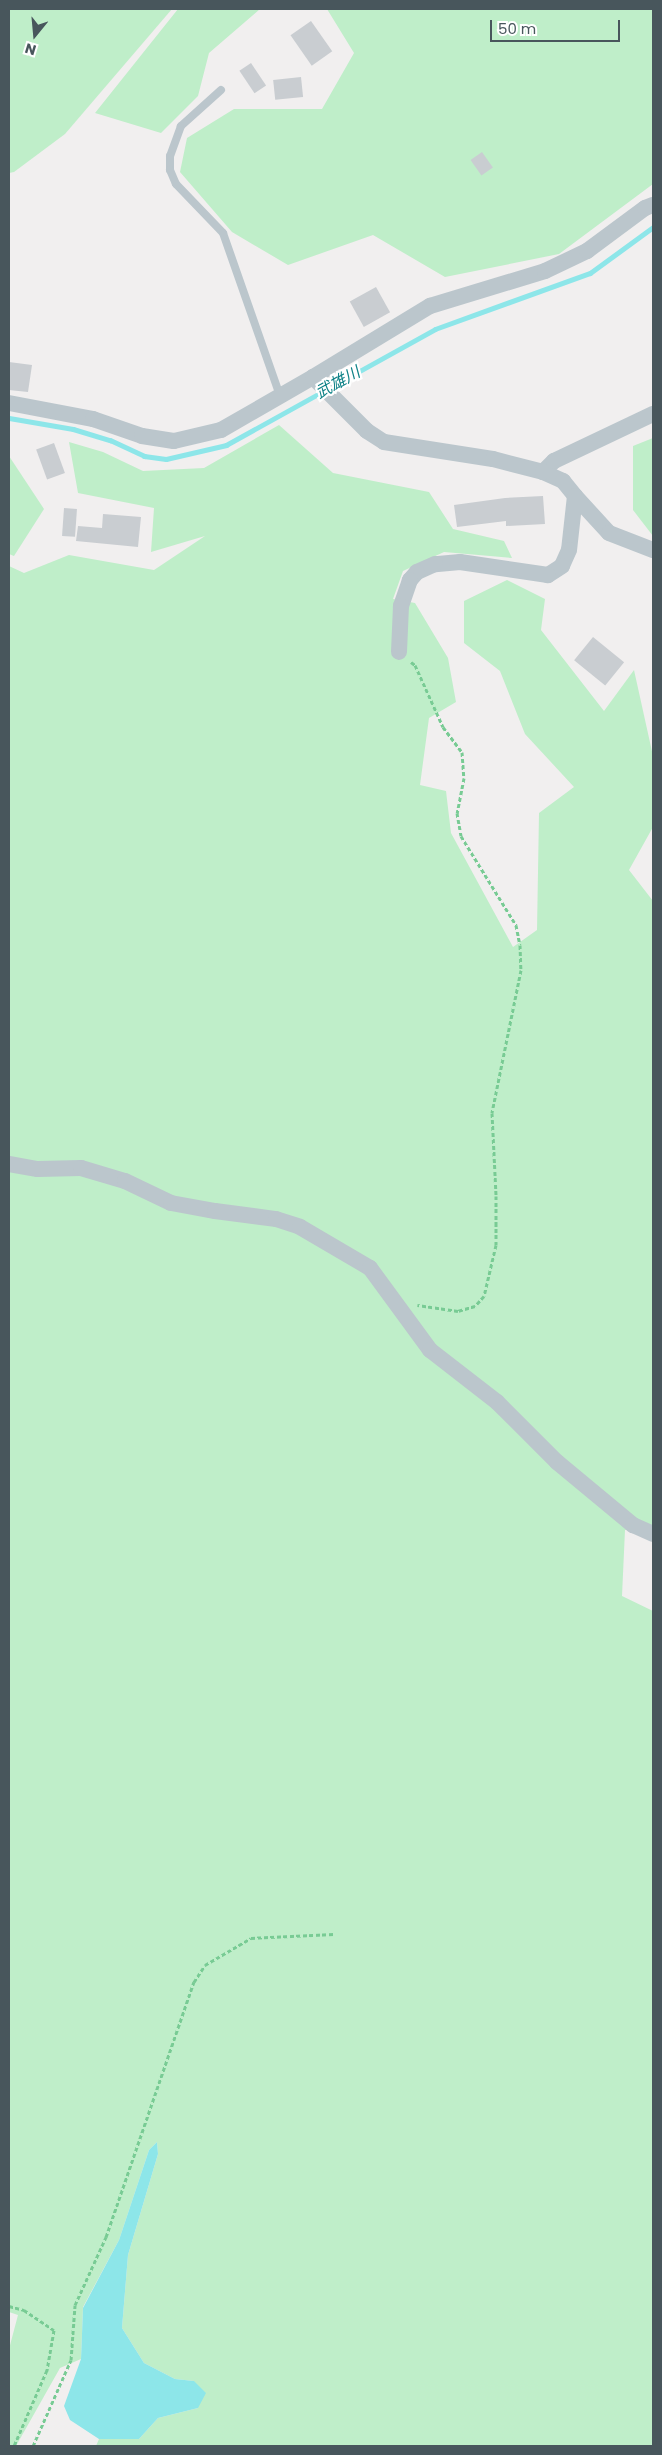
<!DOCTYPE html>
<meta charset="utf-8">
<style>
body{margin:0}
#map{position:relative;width:662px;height:2455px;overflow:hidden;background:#f1efef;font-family:Poppins,"Noto Sans JP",sans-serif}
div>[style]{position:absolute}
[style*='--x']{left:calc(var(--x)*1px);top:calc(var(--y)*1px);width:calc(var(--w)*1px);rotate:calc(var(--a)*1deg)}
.green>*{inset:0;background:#bfeec9}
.water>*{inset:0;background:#8de6e9}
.stream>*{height:5px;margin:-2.5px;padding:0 2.5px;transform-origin:2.5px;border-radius:2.5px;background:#8de6e9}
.building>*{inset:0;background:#c9cdd1;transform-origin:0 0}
.path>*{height:3px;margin-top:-1.5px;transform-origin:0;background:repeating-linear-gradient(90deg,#78cb94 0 4px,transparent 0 6.5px)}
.service>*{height:8px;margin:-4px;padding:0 4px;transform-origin:4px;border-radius:4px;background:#bbc6cc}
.minor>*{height:16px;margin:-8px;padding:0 8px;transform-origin:8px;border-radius:8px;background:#bbc6cc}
span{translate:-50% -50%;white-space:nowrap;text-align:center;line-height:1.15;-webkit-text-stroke:4.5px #fff;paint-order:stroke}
.water-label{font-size:16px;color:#108388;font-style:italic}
.frame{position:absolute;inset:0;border:10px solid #48565c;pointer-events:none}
.north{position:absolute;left:10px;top:10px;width:50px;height:50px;-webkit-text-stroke:4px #fff;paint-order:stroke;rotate:197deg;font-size:14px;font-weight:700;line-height:20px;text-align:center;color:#48565c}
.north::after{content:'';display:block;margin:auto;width:18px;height:22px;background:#48565c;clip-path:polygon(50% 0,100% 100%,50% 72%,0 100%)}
.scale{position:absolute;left:490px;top:20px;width:130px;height:22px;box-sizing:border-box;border:2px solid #48565c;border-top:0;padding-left:6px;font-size:15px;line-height:18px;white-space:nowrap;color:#48565c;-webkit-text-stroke:4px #fff;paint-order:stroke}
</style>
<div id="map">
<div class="green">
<i style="clip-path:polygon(9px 9px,172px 9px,65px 134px,14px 172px,9px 173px)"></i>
<i style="clip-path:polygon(178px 9px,260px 9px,209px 53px,198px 96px,161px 133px,95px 113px)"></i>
<i style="clip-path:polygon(327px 9px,653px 9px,653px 184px,559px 254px,445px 277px,373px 235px,288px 265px,232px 232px,180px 172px,187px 138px,234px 109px,322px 109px,354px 53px)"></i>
<i style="clip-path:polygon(279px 425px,333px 473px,429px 492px,453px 529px,504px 541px,512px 558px,444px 552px,403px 571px,393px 599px,415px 603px,448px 658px,456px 702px,429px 718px,420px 785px,446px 791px,451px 833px,513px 947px,537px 930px,539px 813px,574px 787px,525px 734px,500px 671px,464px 643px,464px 601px,507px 580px,545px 599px,541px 630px,604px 711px,634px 670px,653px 756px,653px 827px,629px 870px,653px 901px,653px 1531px,625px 1530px,622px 1596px,653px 1611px,653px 2446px,96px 2446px,99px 2439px,139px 2439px,158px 2418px,198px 2408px,194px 2381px,175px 2379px,144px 2363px,122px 2328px,128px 2255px,158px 2154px,157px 2142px,149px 2150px,119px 2240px,83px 2307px,81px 2359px,60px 2368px,16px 2446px,9px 2446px,9px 2349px,18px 2315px,9px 2312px,9px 566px,24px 573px,69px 555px,154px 570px,205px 536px,151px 552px,154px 508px,78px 493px,69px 442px,103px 452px,143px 471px,204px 468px)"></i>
<i style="clip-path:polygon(653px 438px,653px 536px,633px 510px,633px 446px)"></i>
<i style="clip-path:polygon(9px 456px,44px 509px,14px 556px,9px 554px)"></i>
</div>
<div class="water">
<i style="clip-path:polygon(157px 2142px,158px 2154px,128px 2255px,122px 2328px,144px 2363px,175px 2379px,194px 2381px,206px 2393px,198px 2408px,158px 2418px,139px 2439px,99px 2439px,70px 2420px,64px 2406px,81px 2359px,83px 2308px,119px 2240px,149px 2150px)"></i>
</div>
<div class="stream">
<i style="--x:9;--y:418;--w:65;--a:9.8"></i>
<i style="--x:73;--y:429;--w:39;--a:17"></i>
<i style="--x:110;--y:440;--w:38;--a:25"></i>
<i style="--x:144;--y:456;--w:22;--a:8"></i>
<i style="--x:166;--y:459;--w:62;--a:-13.1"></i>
<i style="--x:226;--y:445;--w:239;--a:-29"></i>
<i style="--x:435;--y:329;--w:165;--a:-19.9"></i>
<i style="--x:590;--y:273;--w:78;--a:-36.1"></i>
</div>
<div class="building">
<i style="left:311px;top:21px;width:37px;height:25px;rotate:55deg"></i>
<i style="left:251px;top:63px;width:27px;height:14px;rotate:56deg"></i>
<i style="left:301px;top:77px;width:20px;height:28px;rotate:84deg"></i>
<i style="left:482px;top:152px;width:19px;height:14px;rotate:55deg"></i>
<i style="left:376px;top:287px;width:29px;height:30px;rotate:61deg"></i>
<i style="clip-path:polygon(9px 362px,32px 365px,28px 392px,9px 390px)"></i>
<i style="left:54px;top:443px;width:32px;height:19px;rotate:70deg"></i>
<i style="clip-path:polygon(543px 496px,545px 524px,506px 526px,506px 521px,457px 527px,454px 505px,505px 498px)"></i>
<i style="left:64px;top:508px;width:13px;height:28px;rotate:4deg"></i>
<i style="clip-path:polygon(103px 514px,141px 517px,138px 547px,76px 541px,78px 526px,102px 528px)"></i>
<i style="left:593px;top:637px;width:40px;height:30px;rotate:39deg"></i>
</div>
<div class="path">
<i style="--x:411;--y:662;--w:5;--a:37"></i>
<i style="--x:415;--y:665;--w:68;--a:65.7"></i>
<i style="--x:443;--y:727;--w:31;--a:53"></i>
<i style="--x:462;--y:752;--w:26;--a:86"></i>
<i style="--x:464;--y:778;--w:36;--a:101"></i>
<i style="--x:457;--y:813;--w:23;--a:80"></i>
<i style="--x:461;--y:836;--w:105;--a:58.3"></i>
<i style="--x:516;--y:925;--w:20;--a:79"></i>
<i style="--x:520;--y:945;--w:25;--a:88"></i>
<i style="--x:521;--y:970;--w:146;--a:101.5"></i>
<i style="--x:492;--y:1113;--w:83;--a:87.2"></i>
<i style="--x:496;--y:1196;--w:49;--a:90"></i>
<i style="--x:496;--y:1245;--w:52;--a:103.2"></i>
<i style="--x:484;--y:1296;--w:13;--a:132"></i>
<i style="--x:475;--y:1306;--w:18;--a:164"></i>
<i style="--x:458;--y:1311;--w:41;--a:-171.7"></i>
<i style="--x:9;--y:2306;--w:16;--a:15"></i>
<i style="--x:24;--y:2310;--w:36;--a:34"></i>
<i style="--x:54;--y:2330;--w:41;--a:99.9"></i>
<i style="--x:47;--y:2370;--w:83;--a:113.5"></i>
<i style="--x:33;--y:2446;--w:94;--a:-66.2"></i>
<i style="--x:71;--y:2360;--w:55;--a:-85.8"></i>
<i style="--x:75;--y:2305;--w:75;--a:-65.5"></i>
<i style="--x:106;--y:2237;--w:270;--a:-71"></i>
<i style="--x:194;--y:1982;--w:20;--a:-57"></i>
<i style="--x:205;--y:1965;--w:53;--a:-30.4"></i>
<i style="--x:251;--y:1938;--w:83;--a:-2.8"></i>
</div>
<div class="service">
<i style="--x:221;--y:90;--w:54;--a:138"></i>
<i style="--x:181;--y:126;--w:32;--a:110"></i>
<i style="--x:170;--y:156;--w:14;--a:90"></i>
<i style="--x:170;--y:170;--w:15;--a:67"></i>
<i style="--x:176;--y:184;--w:68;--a:46.2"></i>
<i style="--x:223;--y:233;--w:173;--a:70.7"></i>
</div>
<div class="minor">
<i style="--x:313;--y:377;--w:76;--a:45"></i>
<i style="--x:367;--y:431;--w:20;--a:33"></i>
<i style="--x:384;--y:442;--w:110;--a:8.9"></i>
<i style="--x:493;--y:459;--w:52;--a:14.6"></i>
<i style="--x:543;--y:472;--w:22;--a:24"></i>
<i style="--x:563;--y:481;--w:19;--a:51"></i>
<i style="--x:575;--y:496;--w:54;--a:96.3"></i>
<i style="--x:569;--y:550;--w:17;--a:114"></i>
<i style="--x:562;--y:566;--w:17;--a:147"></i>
<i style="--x:548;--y:575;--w:89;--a:-171.6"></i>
<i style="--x:460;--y:562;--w:25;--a:175"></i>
<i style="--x:435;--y:564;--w:20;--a:156"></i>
<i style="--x:417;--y:572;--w:11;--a:131"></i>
<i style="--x:410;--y:580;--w:28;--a:109"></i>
<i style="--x:401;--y:606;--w:46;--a:92.5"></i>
<i style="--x:9;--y:403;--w:86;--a:10.8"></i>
<i style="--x:93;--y:419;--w:52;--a:19.1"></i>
<i style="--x:142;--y:436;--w:32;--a:9"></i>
<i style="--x:174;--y:441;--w:48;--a:-13.2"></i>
<i style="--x:221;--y:430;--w:106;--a:-29.9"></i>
<i style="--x:313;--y:377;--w:137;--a:-31.3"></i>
<i style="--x:430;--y:306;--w:120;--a:-16.9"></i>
<i style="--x:545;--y:271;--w:47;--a:-25.5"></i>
<i style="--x:587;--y:251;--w:72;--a:-36.6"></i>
<i style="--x:645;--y:208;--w:9;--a:-21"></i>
<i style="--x:543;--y:472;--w:16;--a:-45"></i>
<i style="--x:554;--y:461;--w:110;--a:-25.4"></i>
<i style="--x:575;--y:496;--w:50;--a:47.4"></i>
<i style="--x:609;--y:533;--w:47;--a:21.1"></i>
<i style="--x:9;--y:1164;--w:29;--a:10"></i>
<i style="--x:38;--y:1169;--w:43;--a:-1.3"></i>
<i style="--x:81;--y:1168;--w:46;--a:16.5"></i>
<i style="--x:125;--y:1181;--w:51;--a:25.6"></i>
<i style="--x:171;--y:1203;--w:45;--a:10.3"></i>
<i style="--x:215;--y:1211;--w:62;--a:7.5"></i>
<i style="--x:276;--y:1219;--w:25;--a:18"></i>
<i style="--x:300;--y:1227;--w:81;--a:30.4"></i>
<i style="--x:370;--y:1268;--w:102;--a:53.8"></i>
<i style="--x:430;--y:1350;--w:85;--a:37.8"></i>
<i style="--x:497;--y:1402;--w:85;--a:45"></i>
<i style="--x:557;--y:1462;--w:99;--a:39.7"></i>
<i style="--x:633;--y:1525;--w:22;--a:24"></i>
</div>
<div class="water-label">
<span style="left:338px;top:383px;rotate:-29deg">武雄川</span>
</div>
<div class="frame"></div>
<div class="north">N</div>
<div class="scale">50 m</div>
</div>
